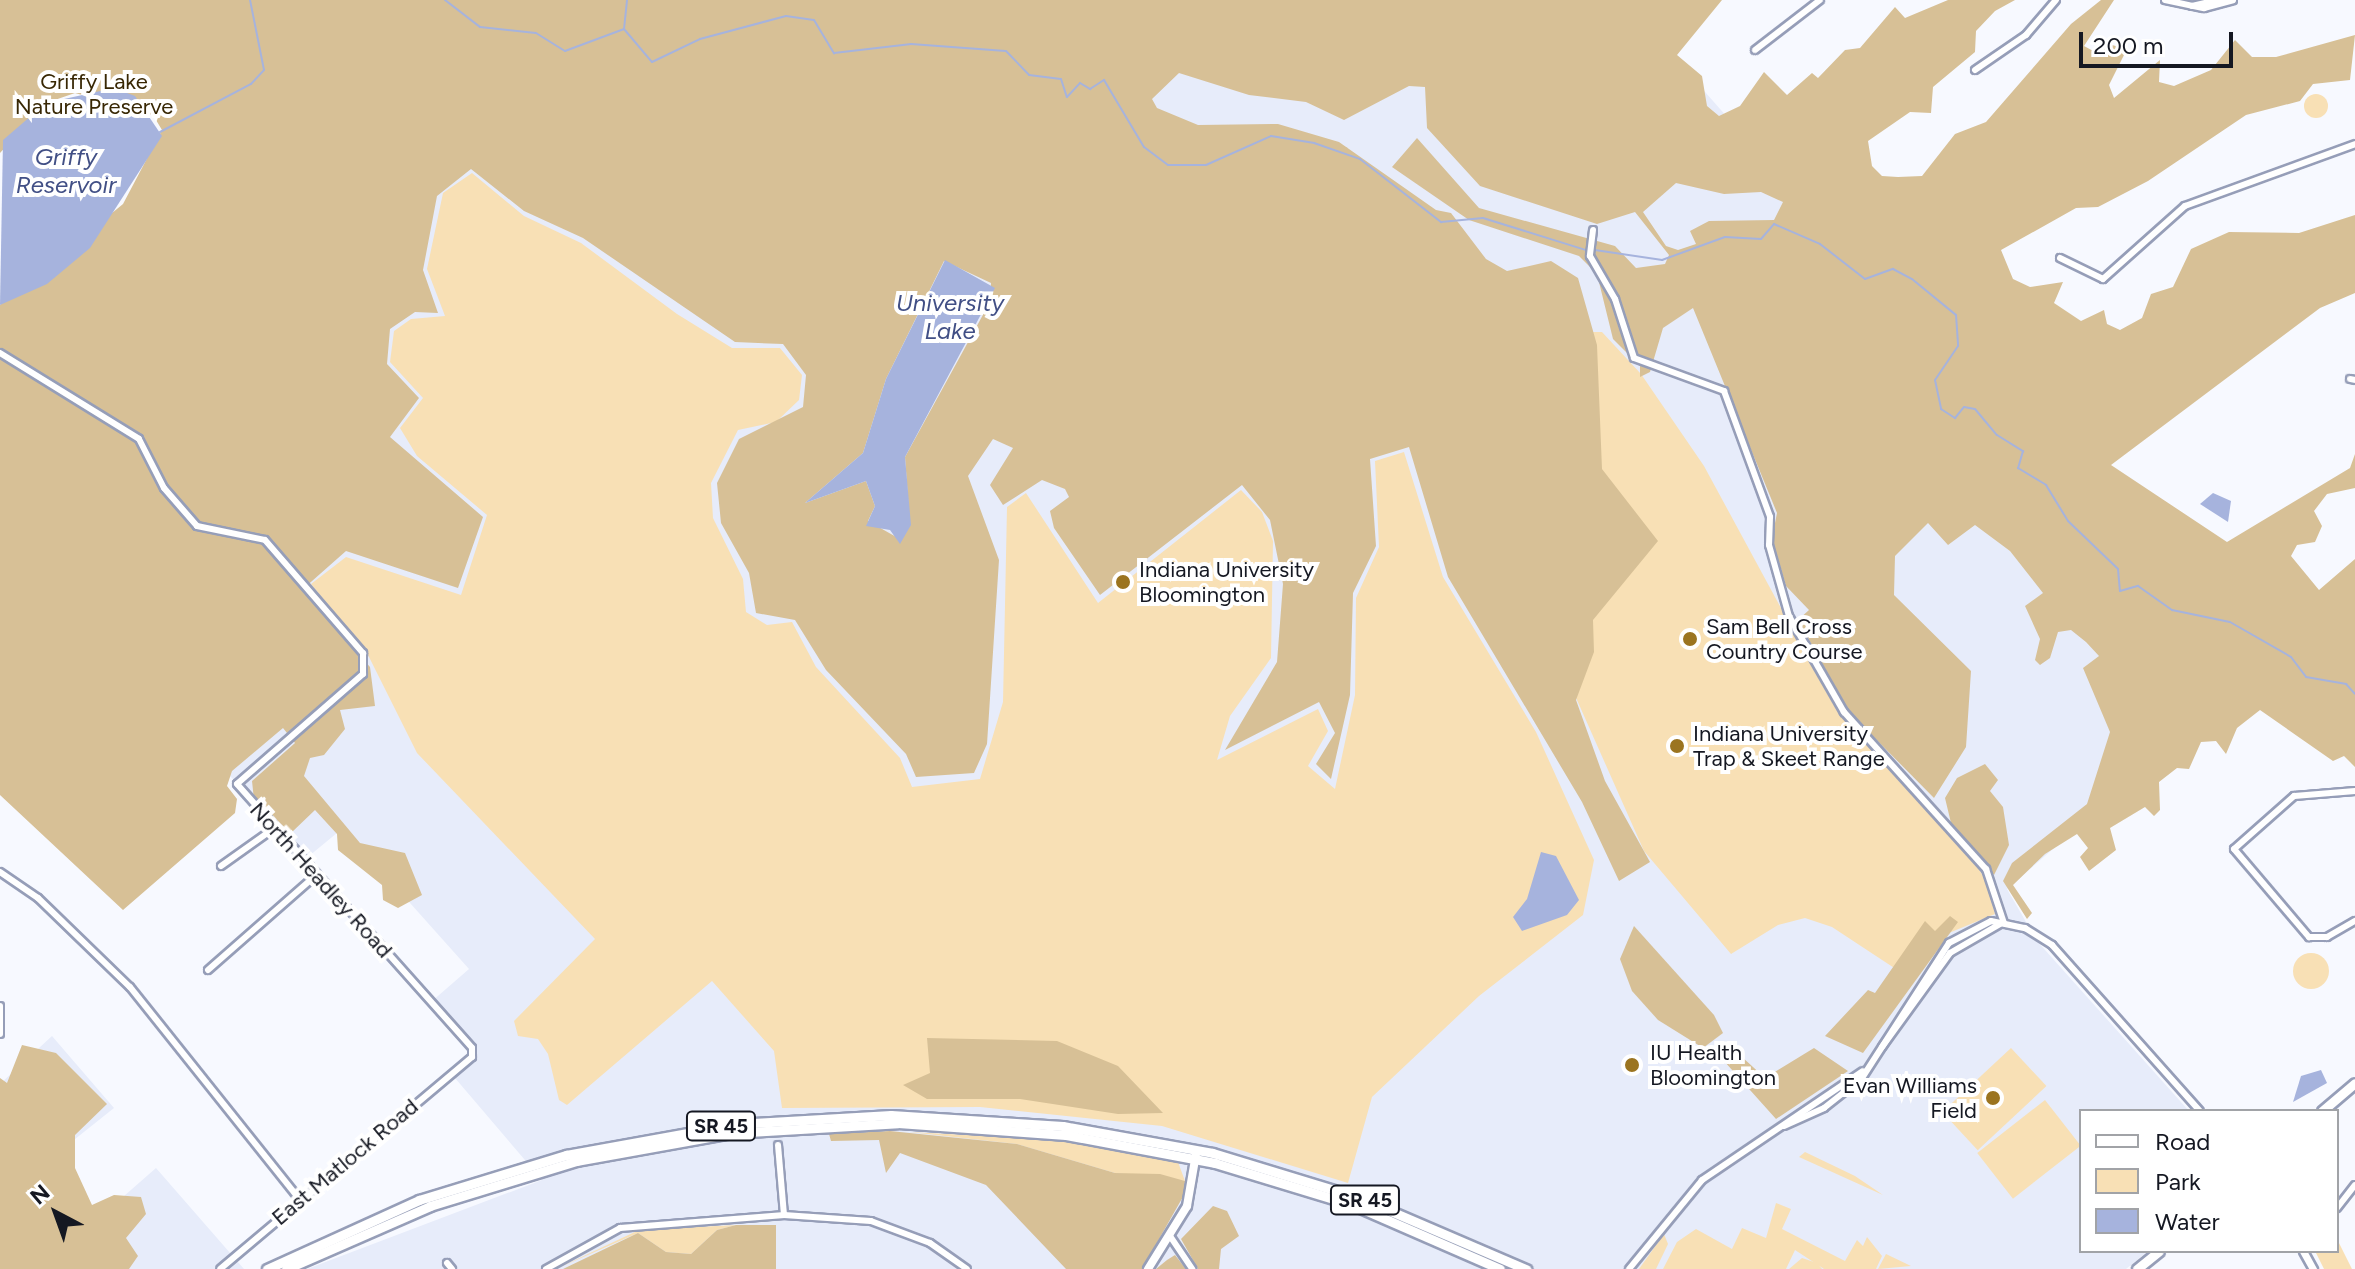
<!DOCTYPE html>
<style>
body{margin:0}
#map{position:relative;width:2355px;height:1269px;overflow:hidden;background:#f7f9ff;font-family:Figtree,sans-serif}
div>[style]{position:absolute}
[style*='--x']{left:calc(var(--x)*1px);top:calc(var(--y)*1px);width:calc(var(--w)*1px);rotate:calc(var(--a)*1deg)}
.built>*{inset:0;background:#e7ecfa}
.green>*{inset:0;background:#f8e0b5;transform-origin:0 0}
.round{border-radius:50%}
.forest>*{inset:0;background:#d7c096}
.water>*{inset:0;background:#a6b3dd}
.stream>*{height:2px;margin:-1px;padding:0 1px;transform-origin:1px;border-radius:1px;background:#a6b3dd}
.roads{filter:drop-shadow(2px 0 #969eb8) drop-shadow(-2px 0 #969eb8) drop-shadow(0 2px #969eb8) drop-shadow(0 -2px #969eb8)}
.minor>*{height:6px;margin:-3px;padding:0 3px;transform-origin:3px;border-radius:3px;background:#fff}
.tertiary>*{height:7px;margin:-3.5px;padding:0 3.5px;transform-origin:3.5px;border-radius:3.5px;background:#fff}
.secondary>*{height:8px;margin:-4px;padding:0 4px;transform-origin:4px;border-radius:4px;background:#fff}
.primary>*{height:9px;margin:-4.5px;padding:0 4.5px;transform-origin:4.5px;border-radius:4.5px;background:#fff}
.trunk>*{height:9px;margin:-4.5px;padding:0 4.5px;transform-origin:4.5px;border-radius:4.5px;background:#fff}
.dots>*{width:22px;height:22px;translate:-50% -50%;box-sizing:border-box;border:4px solid #fff;border-radius:50%}
span{translate:-50% -50%;white-space:nowrap;text-align:center;line-height:1.15;-webkit-text-stroke:8px #fff;paint-order:stroke}
.shield-label span{padding:2px 6px;background:#fff;border:2px solid;border-radius:6px;-webkit-text-stroke-width:0}
.shield-label{font-size:20px;color:#151822;font-weight:700}
.park-label{font-size:22px;color:#382704}
.poi-label{font-size:22px;color:#151822}
.left{translate:0 -50%;text-align:left}
.right{translate:-100% -50%;text-align:right}
.street-label{font-size:22px;color:#151822}
.water-label{font-size:24px;color:#414f85;font-style:italic}
.legend{position:absolute;left:2079px;top:1109px;width:260px;height:144px;box-sizing:border-box;background:#fff;border:2px solid #a1a3a7;margin:0;padding:10px 14px;list-style:none;font-size:24px;color:#151822}
.legend li{display:flex;align-items:center;gap:16px;height:40px}
.legend b{width:40px;border:2px solid #a1a3a7}
.north{position:absolute;left:16px;top:1173px;width:80px;height:80px;-webkit-text-stroke:6px #fff;paint-order:stroke;rotate:319deg;font-size:22px;font-weight:700;line-height:32px;text-align:center;color:#151822}
.north::after{content:'';display:block;margin:auto;width:28px;height:36px;background:#151822;clip-path:polygon(50% 0,100% 100%,50% 72%,0 100%)}
.scale{position:absolute;left:2079px;top:32px;width:154px;height:36px;box-sizing:border-box;border:4px solid #151822;border-top:0;padding-left:10px;font-size:24px;line-height:28px;white-space:nowrap;color:#151822;-webkit-text-stroke:6px #fff;paint-order:stroke}
</style>
<div id="map">
<div class="built">
<i style="clip-path:polygon(1624px 0,1861px 269px,1969px 343px,2288px 645px,2007px 889px,2037px 941px,2189px 1111px,2081px 1111px,2081px 1251px,2148px 1251px,2126px 1269px,307px 1269px,542px 1180px,455px 1078px,472px 1057px,431px 1002px,469px 969px,343px 828px,303px 861px,232px 778px,146px 697px,0 376px,199px 206px)"></i>
<i style="clip-path:polygon(52px 1036px,114px 1108px,40px 1167px,91px 1225px,156px 1168px,244px 1269px,0 1269px,0 1084px)"></i>
</div>
<div class="green">
<i class="round" style="left:2304px;top:94px;width:24px;height:24px"></i>
<i style="clip-path:polygon(472px 173px,524px 216px,581px 243px,677px 314px,732px 348px,780px 348px,802px 375px,799px 400px,776px 422px,738px 430px,711px 483px,713px 518px,743px 579px,746px 612px,767px 625px,792px 622px,816px 667px,900px 758px,912px 787px,980px 779px,1003px 702px,1007px 507px,1026px 493px,1098px 603px,1241px 490px,1262px 512px,1273px 541px,1271px 658px,1230px 716px,1217px 760px,1318px 709px,1328px 731px,1308px 766px,1335px 789px,1355px 695px,1356px 598px,1379px 547px,1375px 461px,1404px 452px,1443px 577px,1536px 732px,1594px 860px,1583px 915px,1479px 996px,1372px 1097px,1348px 1183px,1162px 1126px,980px 1107px,782px 1108px,774px 1051px,712px 981px,567px 1105px,559px 1100px,548px 1054px,538px 1039px,518px 1036px,514px 1021px,595px 939px,417px 753px,367px 653px,311px 584px,346px 557px,461px 595px,487px 515px,417px 456px,400px 428px,423px 398px,390px 362px,394px 331px,411px 319px,445px 316px,427px 269px,443px 193px)"></i>
<i style="clip-path:polygon(1592px 332px,1602px 332px,1641px 374px,1704px 466px,1832px 702px,1973px 857px,1987px 884px,1995px 914px,1944px 935px,1914px 981px,1832px 927px,1805px 918px,1778px 925px,1731px 954px,1644px 851px,1569px 682px,1596px 464px)"></i>
<i class="round" style="left:2293px;top:953px;width:36px;height:36px"></i>
<i style="left:2011px;top:1048px;width:52px;height:94px;rotate:47deg"></i>
<i style="left:2045px;top:1100px;width:58px;height:86px;rotate:52deg"></i>
<i style="clip-path:polygon(909px 1132px,1065px 1140px,1178px 1162px,1185px 1181px,1115px 1173px,1017px 1144px)"></i>
<i style="clip-path:polygon(1805px 1152px,1855px 1176px,1883px 1195px,1799px 1157px)"></i>
<i style="clip-path:polygon(1776px 1203px,1791px 1209px,1782px 1229px,1845px 1261px,1857px 1240px,1863px 1246px,1867px 1237px,1882px 1256px,1876px 1269px,1824px 1269px,1795px 1250px,1786px 1269px,1663px 1269px,1677px 1242px,1696px 1229px,1732px 1249px,1742px 1228px,1766px 1238px)"></i>
<i style="clip-path:polygon(736px 1225px,717px 1230px,691px 1254px,666px 1252px,638px 1233px,556px 1269px,639px 1230px)"></i>
<i style="clip-path:polygon(1664px 1234px,1668px 1244px,1656px 1269px,1639px 1269px)"></i>
<i style="clip-path:polygon(2337px 1239px,2352px 1269px,2324px 1269px,2315px 1251px,2337px 1251px)"></i>
<i style="clip-path:polygon(1886px 1254px,1911px 1266px,1878px 1269px)"></i>
<i style="clip-path:polygon(1802px 1258px,1817px 1263px,1822px 1269px,1789px 1269px)"></i>
</div>
<div class="forest">
<i style="clip-path:polygon(evenodd,0 0,1722px 0,1677px 55px,1702px 76px,1707px 106px,1719px 116px,1740px 106px,1764px 72px,1787px 95px,1812px 73px,1818px 78px,1845px 50px,1860px 48px,1895px 7px,1905px 18px,1948px 0,2015px 0,1995px 11px,1976px 31px,1975px 52px,1933px 87px,1931px 113px,1910px 112px,1868px 141px,1872px 166px,1882px 176px,1898px 177px,1922px 176px,1955px 134px,1986px 122px,2071px 24px,2101px 0,2114px 0,2084px 46px,2097px 53px,2112px 45px,2127px 49px,2109px 85px,2114px 98px,2160px 60px,2159px 82px,2174px 86px,2211px 70px,2235px 40px,2252px 57px,2276px 57px,2355px 35px,2350px 80px,2313px 84px,2300px 101px,2246px 115px,2148px 181px,2098px 207px,2076px 208px,2001px 250px,2013px 279px,2030px 287px,2063px 282px,2054px 303px,2081px 321px,2104px 310px,2107px 324px,2120px 330px,2142px 318px,2151px 294px,2173px 287px,2191px 249px,2229px 232px,2299px 233px,2355px 215px,2355px 293px,2320px 308px,2111px 465px,2227px 542px,2350px 468px,2355px 454px,2355px 488px,2327px 494px,2314px 511px,2322px 526px,2315px 542px,2297px 545px,2291px 556px,2319px 590px,2355px 559px,2355px 767px,2344px 756px,2333px 761px,2260px 710px,2237px 728px,2226px 754px,2216px 741px,2201px 742px,2189px 769px,2177px 768px,2159px 782px,2160px 810px,2154px 816px,2145px 807px,2110px 828px,2116px 850px,2089px 871px,2080px 857px,2088px 848px,2077px 834px,2045px 854px,2013px 885px,2032px 913px,2027px 919px,2003px 881px,2012px 863px,2087px 804px,2110px 732px,2083px 668px,2099px 656px,2086px 642px,2071px 630px,2058px 632px,2050px 658px,2040px 665px,2035px 660px,2040px 639px,2025px 606px,2043px 593px,2010px 551px,1975px 525px,1948px 545px,1928px 523px,1895px 556px,1894px 595px,1971px 671px,1966px 747px,1934px 798px,1849px 712px,1798px 620px,1809px 610px,1786px 586px,1772px 538px,1777px 513px,1693px 308px,1663px 328px,1650px 372px,1640px 377px,1640px 366px,1613px 339px,1597px 274px,1579px 256px,1469px 220px,1392px 167px,1417px 138px,1479px 208px,1615px 246px,1636px 268px,1665px 264px,1669px 255px,1635px 212px,1597px 224px,1480px 186px,1427px 128px,1425px 87px,1409px 86px,1344px 120px,1306px 102px,1249px 95px,1179px 73px,1152px 99px,1157px 108px,1198px 125px,1278px 124px,1339px 142px,1436px 210px,1451px 213px,1486px 259px,1507px 271px,1551px 261px,1578px 278px,1597px 345px,1602px 469px,1658px 541px,1593px 620px,1594px 652px,1576px 700px,1605px 781px,1650px 862px,1619px 881px,1582px 802px,1448px 577px,1409px 447px,1370px 459px,1376px 546px,1353px 593px,1350px 695px,1331px 779px,1316px 764px,1335px 733px,1319px 702px,1225px 750px,1277px 662px,1283px 584px,1270px 520px,1242px 485px,1100px 595px,1054px 528px,1050px 511px,1069px 497px,1065px 489px,1042px 480px,1003px 505px,990px 485px,1013px 448px,993px 439px,968px 476px,999px 560px,987px 744px,974px 773px,916px 777px,906px 754px,826px 670px,795px 620px,756px 613px,749px 573px,721px 523px,717px 483px,739px 439px,803px 407px,806px 375px,783px 344px,735px 342px,583px 238px,524px 211px,471px 169px,437px 196px,423px 270px,438px 313px,415px 312px,390px 329px,387px 364px,419px 398px,390px 437px,483px 517px,458px 588px,346px 551px,303px 589px,370px 667px,375px 706px,340px 710px,345px 729px,324px 755px,310px 758px,304px 776px,360px 843px,405px 853px,422px 895px,398px 908px,383px 900px,382px 885px,338px 850px,337px 834px,315px 810px,291px 833px,254px 800px,252px 781px,295px 743px,283px 728px,232px 771px,227px 786px,237px 799px,235px 813px,123px 910px,0 795px,0 305px,123px 204px,162px 130px,153px 115px,75px 93px,46px 103px,0 153px,0 0,1676px 183px,1724px 194px,1761px 192px,1783px 202px,1774px 220px,1709px 221px,1690px 231px,1696px 244px,1678px 250px,1666px 246px,1643px 212px,1676px 183px,0 0,944px 261px,991px 283px,990px 302px,905px 457px,909px 512px,898px 538px,868px 521px,875px 506px,866px 481px,805px 503px,863px 453px,886px 379px,944px 261px)"></i>
<i style="clip-path:polygon(1985px 764px,1998px 780px,1990px 791px,2003px 807px,2009px 845px,1994px 875px,1951px 823px,1945px 798px,1957px 778px)"></i>
<i style="clip-path:polygon(1950px 916px,1958px 922px,1863px 1053px,1825px 1036px,1868px 990px,1875px 993px,1925px 921px,1935px 931px)"></i>
<i style="clip-path:polygon(1634px 926px,1714px 1015px,1723px 1033px,1703px 1048px,1658px 1020px,1632px 991px,1620px 959px)"></i>
<i style="clip-path:polygon(927px 1038px,1057px 1041px,1118px 1066px,1163px 1113px,1118px 1114px,1020px 1099px,927px 1099px,903px 1085px,930px 1073px)"></i>
<i style="clip-path:polygon(22px 1045px,56px 1053px,107px 1104px,75px 1135px,75px 1168px,92px 1205px,114px 1195px,141px 1197px,146px 1214px,126px 1238px,138px 1256px,129px 1269px,0 1269px,0 1078px,7px 1083px)"></i>
<i style="clip-path:polygon(1729px 1045px,1765px 1078px,1814px 1048px,1848px 1071px,1776px 1119px,1724px 1061px)"></i>
<i style="clip-path:polygon(890px 1131px,1017px 1144px,1115px 1173px,1160px 1174px,1185px 1181px,1184px 1195px,1142px 1269px,1066px 1269px,986px 1185px,900px 1153px,886px 1173px,879px 1140px,831px 1141px,829px 1134px)"></i>
<i style="clip-path:polygon(1213px 1206px,1227px 1211px,1239px 1236px,1221px 1249px,1219px 1269px,1198px 1269px,1181px 1239px)"></i>
<i style="clip-path:polygon(736px 1225px,776px 1225px,776px 1269px,563px 1269px,638px 1233px,666px 1252px,691px 1254px,717px 1230px)"></i>
<i style="clip-path:polygon(1175px 1255px,1186px 1269px,1156px 1269px,1167px 1260px)"></i>
</div>
<div class="water">
<i style="clip-path:polygon(114px 88px,135px 96px,162px 136px,90px 248px,47px 284px,0 305px,3px 140px,46px 103px)"></i>
<i style="clip-path:polygon(945px 260px,995px 288px,905px 457px,911px 525px,900px 544px,890px 530px,866px 526px,875px 506px,866px 481px,805px 503px,863px 453px,886px 379px)"></i>
<i style="clip-path:polygon(2213px 493px,2231px 501px,2228px 522px,2200px 504px)"></i>
<i style="clip-path:polygon(1541px 852px,1556px 856px,1579px 900px,1567px 915px,1522px 931px,1513px 917px,1527px 899px)"></i>
<i style="clip-path:polygon(2321px 1070px,2327px 1083px,2293px 1102px,2301px 1076px)"></i>
</div>
<div class="stream">
<i style="--x:445;--y:0;--w:44;--a:37.6"></i>
<i style="--x:480;--y:27;--w:56;--a:6.1"></i>
<i style="--x:536;--y:33;--w:34;--a:32"></i>
<i style="--x:565;--y:51;--w:63;--a:-20.4"></i>
<i style="--x:624;--y:29;--w:43;--a:49.7"></i>
<i style="--x:652;--y:62;--w:53;--a:-25.6"></i>
<i style="--x:700;--y:39;--w:89;--a:-15"></i>
<i style="--x:786;--y:16;--w:28;--a:8"></i>
<i style="--x:814;--y:20;--w:39;--a:59"></i>
<i style="--x:834;--y:53;--w:78;--a:-6.7"></i>
<i style="--x:911;--y:44;--w:95;--a:4.2"></i>
<i style="--x:1006;--y:51;--w:33;--a:46"></i>
<i style="--x:1029;--y:75;--w:32;--a:7"></i>
<i style="--x:1061;--y:79;--w:19;--a:72"></i>
<i style="--x:1067;--y:97;--w:19;--a:-47"></i>
<i style="--x:1080;--y:83;--w:12;--a:31"></i>
<i style="--x:1090;--y:89;--w:17;--a:-33"></i>
<i style="--x:1104;--y:80;--w:78;--a:59.2"></i>
<i style="--x:1144;--y:147;--w:30;--a:37"></i>
<i style="--x:1168;--y:165;--w:38;--a:0"></i>
<i style="--x:1206;--y:165;--w:71;--a:-24"></i>
<i style="--x:1271;--y:136;--w:44;--a:9.2"></i>
<i style="--x:1314;--y:143;--w:49;--a:19.2"></i>
<i style="--x:1360;--y:159;--w:103;--a:37.9"></i>
<i style="--x:1441;--y:222;--w:42;--a:-5.4"></i>
<i style="--x:1483;--y:218;--w:108;--a:17.3"></i>
<i style="--x:624;--y:29;--w:29;--a:-84"></i>
<i style="--x:160;--y:132;--w:103;--a:-27.8"></i>
<i style="--x:251;--y:84;--w:19;--a:-47"></i>
<i style="--x:264;--y:70;--w:71;--a:-101.3"></i>
<i style="--x:1595;--y:250;--w:68;--a:8.5"></i>
<i style="--x:1662;--y:260;--w:67;--a:-20.1"></i>
<i style="--x:1725;--y:237;--w:36;--a:3"></i>
<i style="--x:1761;--y:239;--w:20;--a:-49"></i>
<i style="--x:1774;--y:224;--w:50;--a:23.5"></i>
<i style="--x:1820;--y:244;--w:57;--a:37.9"></i>
<i style="--x:1865;--y:279;--w:30;--a:-20"></i>
<i style="--x:1893;--y:269;--w:21;--a:28"></i>
<i style="--x:1912;--y:279;--w:57;--a:39.3"></i>
<i style="--x:1956;--y:315;--w:31;--a:86"></i>
<i style="--x:1958;--y:346;--w:41;--a:124.1"></i>
<i style="--x:1935;--y:380;--w:30;--a:78"></i>
<i style="--x:1941;--y:409;--w:17;--a:33"></i>
<i style="--x:1955;--y:418;--w:14;--a:-51"></i>
<i style="--x:1964;--y:407;--w:11;--a:10"></i>
<i style="--x:1975;--y:409;--w:34;--a:50"></i>
<i style="--x:1997;--y:435;--w:31;--a:32"></i>
<i style="--x:2023;--y:451;--w:18;--a:106"></i>
<i style="--x:2018;--y:468;--w:33;--a:31"></i>
<i style="--x:2046;--y:485;--w:42;--a:58.6"></i>
<i style="--x:2068;--y:521;--w:69;--a:43.8"></i>
<i style="--x:2118;--y:569;--w:22;--a:85"></i>
<i style="--x:2120;--y:591;--w:19;--a:-16"></i>
<i style="--x:2138;--y:586;--w:42;--a:35.2"></i>
<i style="--x:2172;--y:610;--w:59;--a:11.7"></i>
<i style="--x:2230;--y:622;--w:70;--a:29.8"></i>
<i style="--x:2291;--y:657;--w:25;--a:53"></i>
<i style="--x:2306;--y:677;--w:41;--a:9.9"></i>
<i style="--x:2346;--y:684;--w:13;--a:48"></i>
</div>
<div class="roads">
<div class="minor">
<i style="--x:2165;--y:0;--w:40;--a:12"></i>
<i style="--x:2204;--y:8;--w:30;--a:-15"></i>
<i style="--x:2192;--y:6;--w:28;--a:-13"></i>
<i style="--x:1755;--y:50;--w:82;--a:-37.6"></i>
<i style="--x:1975;--y:70;--w:62;--a:-34.5"></i>
<i style="--x:2026;--y:35;--w:46;--a:-49.4"></i>
<i style="--x:1593;--y:230;--w:26;--a:97"></i>
<i style="--x:1590;--y:256;--w:50;--a:59.8"></i>
<i style="--x:1615;--y:299;--w:62;--a:72.1"></i>
<i style="--x:1634;--y:358;--w:96;--a:20.1"></i>
<i style="--x:1724;--y:391;--w:134;--a:69.9"></i>
<i style="--x:1770;--y:517;--w:28;--a:92"></i>
<i style="--x:1769;--y:545;--w:74;--a:74.3"></i>
<i style="--x:1789;--y:616;--w:111;--a:60.2"></i>
<i style="--x:1844;--y:712;--w:212;--a:47.9"></i>
<i style="--x:1986;--y:869;--w:57;--a:71.6"></i>
<i style="--x:2060;--y:258;--w:48;--a:26"></i>
<i style="--x:2103;--y:279;--w:110;--a:-41.7"></i>
<i style="--x:2185;--y:206;--w:181;--a:-20"></i>
<i style="--x:0;--y:353;--w:163;--a:31.7"></i>
<i style="--x:139;--y:439;--w:55;--a:63"></i>
<i style="--x:164;--y:488;--w:50;--a:49"></i>
<i style="--x:197;--y:526;--w:69;--a:11.6"></i>
<i style="--x:265;--y:540;--w:150;--a:49.1"></i>
<i style="--x:363;--y:653;--w:21;--a:90"></i>
<i style="--x:363;--y:674;--w:167;--a:138.9"></i>
<i style="--x:237;--y:784;--w:353;--a:48.3"></i>
<i style="--x:472;--y:1048;--w:9;--a:90"></i>
<i style="--x:472;--y:1057;--w:329;--a:139.9"></i>
<i style="--x:2350;--y:379;--w:5;--a:11"></i>
<i style="--x:2355;--y:791;--w:61;--a:175.3"></i>
<i style="--x:2294;--y:796;--w:80;--a:138.5"></i>
<i style="--x:2234;--y:849;--w:116;--a:49.6"></i>
<i style="--x:2309;--y:937;--w:18;--a:0"></i>
<i style="--x:2327;--y:937;--w:32;--a:-30"></i>
<i style="--x:221;--y:866;--w:64;--a:-35.4"></i>
<i style="--x:0;--y:872;--w:46;--a:34.4"></i>
<i style="--x:38;--y:898;--w:128;--a:44.1"></i>
<i style="--x:130;--y:987;--w:273;--a:51.4"></i>
<i style="--x:208;--y:970;--w:144;--a:-41.3"></i>
<i style="--x:0;--y:1006;--w:28;--a:90"></i>
<i style="--x:1882;--y:1047;--w:116;--a:-54.1"></i>
<i style="--x:1950;--y:953;--w:58;--a:-30.1"></i>
<i style="--x:1784;--y:1126;--w:44;--a:-24.2"></i>
<i style="--x:1824;--y:1108;--w:48;--a:-38.3"></i>
<i style="--x:1862;--y:1078;--w:161;--a:-57.2"></i>
<i style="--x:1949;--y:943;--w:47;--a:-27.6"></i>
<i style="--x:1991;--y:921;--w:35;--a:12"></i>
<i style="--x:2025;--y:928;--w:32;--a:32"></i>
<i style="--x:2052;--y:945;--w:222;--a:48.3"></i>
<i style="--x:778;--y:1145;--w:70;--a:85.1"></i>
<i style="--x:2337;--y:1208;--w:29;--a:-52"></i>
<i style="--x:1170;--y:1236;--w:40;--a:56"></i>
<i style="--x:447;--y:1263;--w:8;--a:50"></i>
<i style="--x:546;--y:1269;--w:85;--a:-29"></i>
<i style="--x:620;--y:1228;--w:165;--a:-4.5"></i>
<i style="--x:784;--y:1215;--w:87;--a:3.9"></i>
<i style="--x:871;--y:1221;--w:63;--a:20.4"></i>
<i style="--x:930;--y:1243;--w:45;--a:35.1"></i>
<i style="--x:1629;--y:1269;--w:115;--a:-50.6"></i>
<i style="--x:1702;--y:1180;--w:194;--a:-34.1"></i>
</div>
<div class="tertiary">
<i style="--x:2303;--y:1251;--w:21;--a:61"></i>
</div>
<div class="secondary">
<i style="--x:1148;--y:1269;--w:74;--a:-58.2"></i>
<i style="--x:1187;--y:1206;--w:53;--a:-80.2"></i>
</div>
<div class="primary">
<i style="--x:2322;--y:1111;--w:43;--a:-40.3"></i>
<i style="--x:2137;--y:1269;--w:28;--a:-39"></i>
</div>
<div class="trunk">
<i style="--x:267;--y:1269;--w:167;--a:-24.4"></i>
<i style="--x:419;--y:1200;--w:154;--a:-17"></i>
<i style="--x:566;--y:1155;--w:173;--a:-10.3"></i>
<i style="--x:736;--y:1124;--w:155;--a:-3.3"></i>
<i style="--x:891;--y:1115;--w:172;--a:3.7"></i>
<i style="--x:1063;--y:1126;--w:152;--a:10.2"></i>
<i style="--x:1213;--y:1153;--w:154;--a:17"></i>
<i style="--x:1360;--y:1198;--w:181;--a:23.2"></i>
<i style="--x:286;--y:1269;--w:157;--a:-23.6"></i>
<i style="--x:430;--y:1206;--w:153;--a:-17.1"></i>
<i style="--x:576;--y:1161;--w:158;--a:-10.2"></i>
<i style="--x:732;--y:1133;--w:166;--a:-3.4"></i>
<i style="--x:898;--y:1123;--w:168;--a:4.1"></i>
<i style="--x:1066;--y:1135;--w:152;--a:10.6"></i>
<i style="--x:1215;--y:1163;--w:144;--a:16.9"></i>
<i style="--x:1353;--y:1205;--w:160;--a:23.5"></i>
</div>
</div>
<div class="dots">
<i style="left:1123px;top:582px;background:#9b7420"></i>
<i style="left:1690px;top:639px;background:#9b7420"></i>
<i style="left:1677px;top:746px;background:#9b7420"></i>
<i style="left:1632px;top:1065px;background:#9b7420"></i>
<i style="left:1993px;top:1098px;background:#9b7420"></i>
</div>
<div class="shield-label">
<span style="left:721px;top:1126px">SR 45</span>
<span style="left:1365px;top:1200px">SR 45</span>
</div>
<div class="park-label">
<span style="left:94px;top:94px">Griffy Lake<br>Nature Preserve</span>
</div>
<div class="poi-label">
<span class="left" style="left:1139px;top:582px">Indiana University<br>Bloomington</span>
<span class="left" style="left:1706px;top:639px">Sam Bell Cross<br>Country Course</span>
<span class="left" style="left:1693px;top:746px">Indiana University<br>Trap &amp; Skeet Range</span>
<span class="left" style="left:1650px;top:1065px">IU Health<br>Bloomington</span>
<span class="right" style="left:1977px;top:1098px">Evan Williams<br>Field</span>
</div>
<div class="street-label">
<span style="left:321px;top:880px;rotate:48deg">North Headley Road</span>
<span style="left:345px;top:1162px;rotate:-40deg">East Matlock Road</span>
</div>
<div class="water-label">
<span style="left:66px;top:171px">Griffy<br>Reservoir</span>
<span style="left:950px;top:317px">University<br>Lake</span>
</div>
<ul class="legend">
<li><b style="height:10px;background:#fff"></b>Road</li>
<li><b style="height:22px;background:#f8e0b5"></b>Park</li>
<li><b style="height:22px;background:#a6b3dd"></b>Water</li>
</ul>
<div class="north">N</div>
<div class="scale">200 m</div>
</div>
